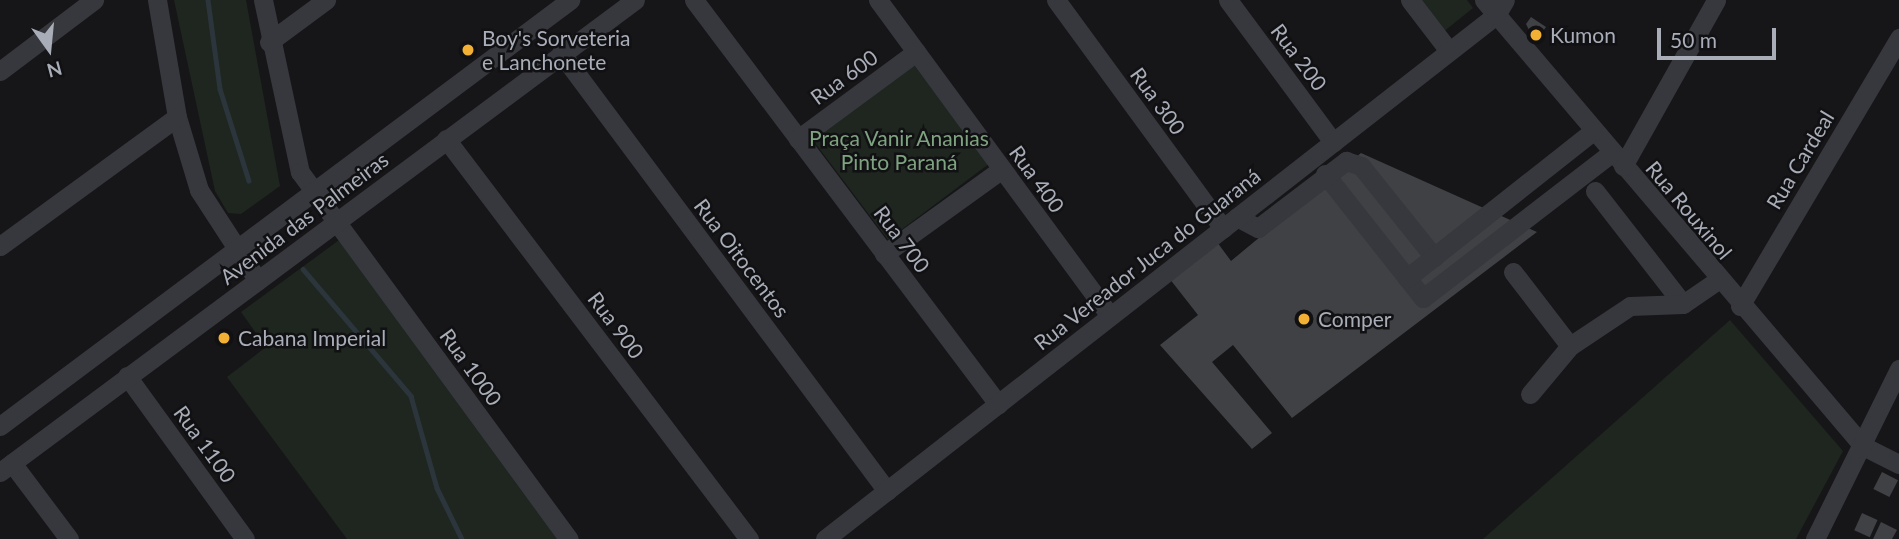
<!DOCTYPE html>
<meta charset="utf-8">
<style>
body{margin:0}
#map{position:relative;width:1899px;height:539px;overflow:hidden;background:#161618;font-family:Lato,sans-serif}
div>[style]{position:absolute}
[style*='--x']{left:calc(var(--x)*1px);top:calc(var(--y)*1px);width:calc(var(--w)*1px);rotate:calc(var(--a)*1deg)}
.green>*{inset:0;background:#1e261f;transform-origin:0 0}
.stream>*{height:4.5px;margin:-2.25px;padding:0 2.25px;transform-origin:2.25px;border-radius:2.25px;background:#2c353c}
.building>*{inset:0;background:#404145;transform-origin:0 0}
.minor>*{height:19px;margin:-9.5px;padding:0 9.5px;transform-origin:9.5px;border-radius:9.5px;background:#37383d}
.dots>*{width:19px;height:19px;translate:-50% -50%;box-sizing:border-box;border:4px solid #111113;border-radius:50%}
span{translate:-50% -50%;white-space:nowrap;text-align:center;line-height:1.15;-webkit-text-stroke:5px #111113;paint-order:stroke}
.poi-label{font-size:21px;color:#a8adb8}
.left{translate:0 -50%;text-align:left}
.street-label{font-size:21px;color:#a8adb8}
.park-label{font-size:21px;color:#7fa381}
.north{position:absolute;left:14px;top:14px;width:70px;height:70px;-webkit-text-stroke:5px #111113;paint-order:stroke;rotate:165deg;font-size:19px;font-weight:700;line-height:28px;text-align:center;color:#a8adb8}
.north::after{content:'';display:block;margin:auto;width:24px;height:32px;background:#a8adb8;clip-path:polygon(50% 0,100% 100%,50% 72%,0 100%)}
.scale{position:absolute;left:1657px;top:28px;width:119px;height:32px;box-sizing:border-box;border:4px solid #a8adb8;border-top:0;padding-left:9px;font-size:21px;line-height:24px;white-space:nowrap;color:#a8adb8;-webkit-text-stroke:5px #111113;paint-order:stroke}
</style>
<div id="map">
<div class="green">
<i style="clip-path:polygon(174px 0,246px 0,280px 186px,241px 214px,228px 213px,215px 191px)"></i>
<i style="clip-path:polygon(1418px 0,1467px 0,1473px 8px,1442px 33px)"></i>
<i style="left:911px;top:61px;width:129px;height:126px;rotate:53deg"></i>
<i style="clip-path:polygon(342px 238px,564px 539px,347px 539px,227px 377px,266px 347px,241px 312px)"></i>
<i style="clip-path:polygon(1730px 320px,1843px 451px,1796px 539px,1483px 539px)"></i>
</div>
<div class="stream">
<i style="--x:208;--y:0;--w:90;--a:82.3"></i>
<i style="--x:220;--y:89;--w:96;--a:72.5"></i>
<i style="--x:303;--y:269;--w:167;--a:49.6"></i>
<i style="--x:411;--y:396;--w:96;--a:74.2"></i>
<i style="--x:437;--y:488;--w:57;--a:63.9"></i>
</div>
<div class="building">
<i style="clip-path:polygon(1531px 17px,1546px 27px,1535px 42px,1526px 24px)"></i>
<i style="clip-path:polygon(1361px 153px,1537px 232px,1292px 418px,1233px 345px,1212px 362px,1272px 433px,1252px 449px,1160px 345px,1198px 315px,1169px 278px,1217px 242px,1231px 261px)"></i>
<i style="left:1882px;top:472px;width:18px;height:19px;rotate:27deg"></i>
<i style="left:1862px;top:513px;width:17px;height:19px;rotate:24deg"></i>
<i style="clip-path:polygon(1881px 522px,1897px 530px,1892px 539px,1873px 539px)"></i>
</div>
<div class="minor">
<i style="--x:157;--y:0;--w:119;--a:80.3"></i>
<i style="--x:177;--y:117;--w:76;--a:73.2"></i>
<i style="--x:199;--y:190;--w:108;--a:57"></i>
<i style="--x:263;--y:0;--w:176;--a:77.9"></i>
<i style="--x:300;--y:172;--w:455;--a:53.8"></i>
<i style="--x:694;--y:0;--w:506;--a:53.04"></i>
<i style="--x:878;--y:0;--w:392;--a:53.7"></i>
<i style="--x:1056;--y:0;--w:283;--a:53.8"></i>
<i style="--x:1228;--y:0;--w:177;--a:53.5"></i>
<i style="--x:1410;--y:0;--w:64;--a:52.6"></i>
<i style="--x:1484;--y:0;--w:585;--a:49.64"></i>
<i style="--x:1863;--y:446;--w:40;--a:26.6"></i>
<i style="--x:269;--y:42;--w:71;--a:-36.4"></i>
<i style="--x:561;--y:53;--w:546;--a:53.34"></i>
<i style="--x:0;--y:71;--w:118;--a:-37.1"></i>
<i style="--x:446;--y:139;--w:502;--a:52.86"></i>
<i style="--x:798;--y:139;--w:147;--a:-36.4"></i>
<i style="--x:1623;--y:166;--w:190;--a:-60.7"></i>
<i style="--x:1325;--y:174;--w:158;--a:51.7"></i>
<i style="--x:1423;--y:298;--w:237;--a:-37.6"></i>
<i style="--x:1595;--y:191;--w:143;--a:52.1"></i>
<i style="--x:1237;--y:217;--w:24;--a:28"></i>
<i style="--x:1258;--y:228;--w:111;--a:-37.3"></i>
<i style="--x:1346;--y:161;--w:16;--a:18"></i>
<i style="--x:1361;--y:166;--w:117;--a:51.3"></i>
<i style="--x:0;--y:246;--w:219;--a:-36.1"></i>
<i style="--x:884;--y:254;--w:145;--a:-35.8"></i>
<i style="--x:1513;--y:272;--w:93;--a:52.4"></i>
<i style="--x:1407;--y:278;--w:237;--a:-38.3"></i>
<i style="--x:1740;--y:306;--w:312;--a:-59.3"></i>
<i style="--x:127;--y:376;--w:201;--a:54.1"></i>
<i style="--x:1530;--y:394;--w:62;--a:-50.2"></i>
<i style="--x:1570;--y:346;--w:72;--a:-33.7"></i>
<i style="--x:1630;--y:306;--w:53;--a:-2.2"></i>
<i style="--x:1683;--y:304;--w:42;--a:-34.4"></i>
<i style="--x:0;--y:426;--w:712;--a:-36.77"></i>
<i style="--x:12;--y:463;--w:95;--a:53.1"></i>
<i style="--x:0;--y:472;--w:791;--a:-36.62"></i>
<i style="--x:825;--y:539;--w:851;--a:-37.99"></i>
<i style="--x:1496;--y:15;--w:17;--a:-59"></i>
<i style="--x:1815;--y:539;--w:190;--a:-63.7"></i>
</div>
<div class="dots">
<i style="left:1536px;top:35px;background:#f2b134"></i>
<i style="left:468px;top:50px;background:#f2b134"></i>
<i style="left:1304px;top:319px;background:#f2b134"></i>
<i style="left:224px;top:338px;background:#f2b134"></i>
</div>
<div class="poi-label">
<span class="left" style="left:1550px;top:35px">Kumon</span>
<span class="left" style="left:482px;top:50px">Boy's Sorveteria<br>e Lanchonete</span>
<span class="left" style="left:1318px;top:319px">Comper</span>
<span class="left" style="left:238px;top:338px">Cabana Imperial</span>
</div>
<div class="street-label">
<span style="left:1299px;top:57px;rotate:53deg">Rua 200</span>
<span style="left:844px;top:77px;rotate:-36deg">Rua 600</span>
<span style="left:1158px;top:101px;rotate:54deg">Rua 300</span>
<span style="left:1800px;top:160px;rotate:-59deg">Rua Cardeal</span>
<span style="left:1037px;top:179px;rotate:54deg">Rua 400</span>
<span style="left:1689px;top:210px;rotate:50deg">Rua Rouxinol</span>
<span style="left:304px;top:218px;rotate:-37deg">Avenida das Palmeiras</span>
<span style="left:902px;top:239px;rotate:53deg">Rua 700</span>
<span style="left:742px;top:258px;rotate:53deg">Rua Oitocentos</span>
<span style="left:1147px;top:259px;rotate:-38deg">Rua Vereador Juca do Guaraná</span>
<span style="left:616px;top:325px;rotate:53deg">Rua 900</span>
<span style="left:471px;top:367px;rotate:54deg">Rua 1000</span>
<span style="left:205px;top:444px;rotate:54deg">Rua 1100</span>
</div>
<div class="park-label">
<span style="left:899px;top:150px">Praça Vanir Ananias<br>Pinto Paraná</span>
</div>
<div class="north">N</div>
<div class="scale">50 m</div>
</div>
